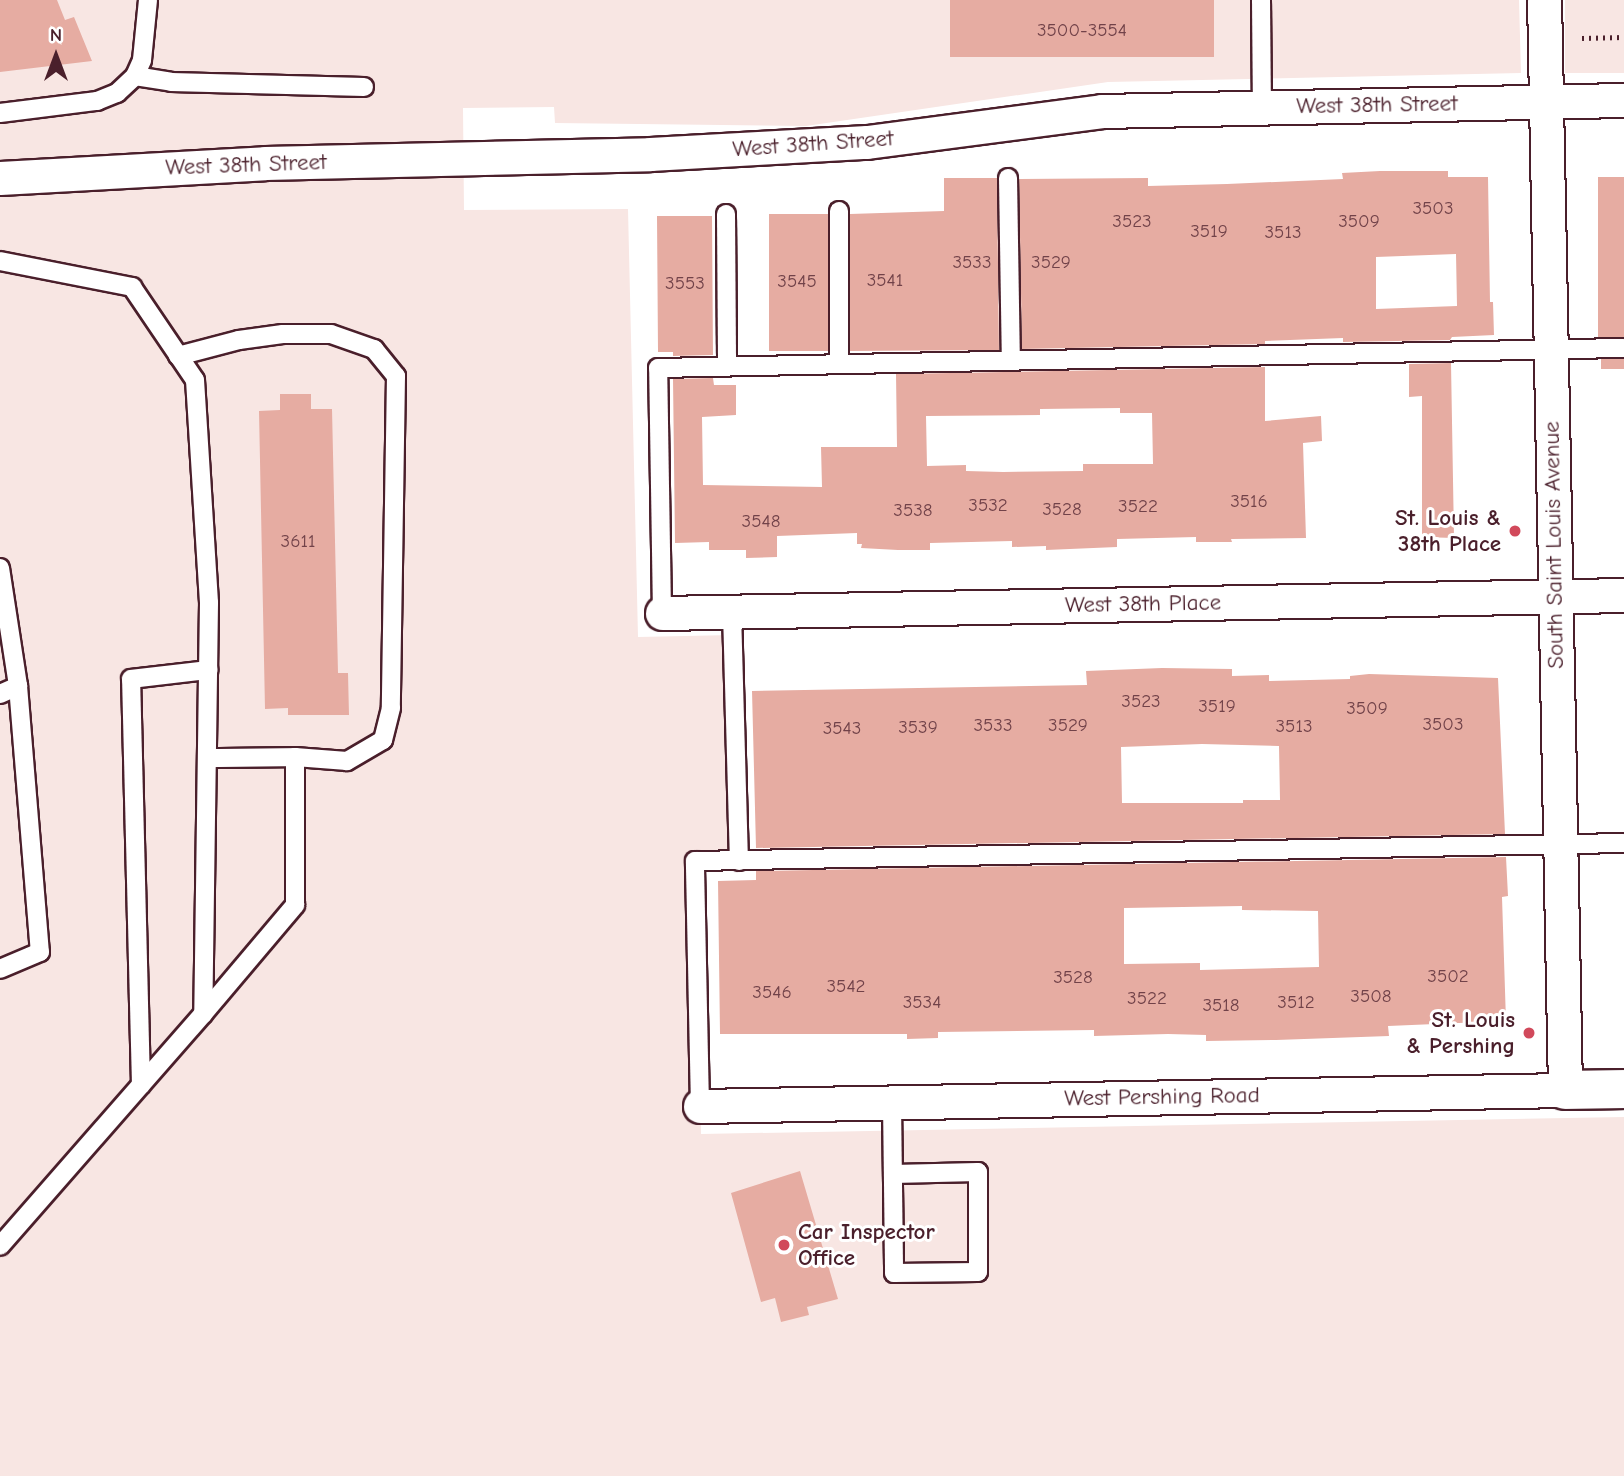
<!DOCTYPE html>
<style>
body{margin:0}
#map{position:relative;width:1624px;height:1476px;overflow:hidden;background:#fff;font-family:"Comic Neue",sans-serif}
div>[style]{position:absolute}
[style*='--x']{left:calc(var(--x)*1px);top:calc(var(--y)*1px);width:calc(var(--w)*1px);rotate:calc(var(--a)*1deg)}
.built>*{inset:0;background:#f8e6e3;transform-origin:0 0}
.building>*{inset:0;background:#e6aca2;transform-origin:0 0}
.path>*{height:4.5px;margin-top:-2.25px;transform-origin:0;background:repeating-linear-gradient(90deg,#4a1f2b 0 2px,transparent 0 7px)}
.roads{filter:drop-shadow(2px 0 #4a1f2b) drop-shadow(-2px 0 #4a1f2b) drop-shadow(0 2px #4a1f2b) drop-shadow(0 -2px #4a1f2b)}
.service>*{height:18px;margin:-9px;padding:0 9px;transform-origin:9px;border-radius:9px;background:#fff}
.minor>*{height:33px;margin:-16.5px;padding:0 16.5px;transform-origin:16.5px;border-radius:16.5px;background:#fff}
.tertiary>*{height:38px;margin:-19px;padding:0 19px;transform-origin:19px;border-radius:19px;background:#fff}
.dots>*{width:19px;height:19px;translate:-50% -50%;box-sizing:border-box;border:4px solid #fff;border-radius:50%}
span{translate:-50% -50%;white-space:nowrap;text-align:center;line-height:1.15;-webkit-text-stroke:6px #fff;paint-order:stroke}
.number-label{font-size:19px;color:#714249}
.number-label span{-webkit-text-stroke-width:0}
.street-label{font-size:23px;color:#4a1f2b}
.poi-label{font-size:23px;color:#4a1f2b;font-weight:700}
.right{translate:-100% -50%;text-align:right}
.left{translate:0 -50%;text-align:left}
.north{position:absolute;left:21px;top:21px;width:70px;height:70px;-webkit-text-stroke:5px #fff;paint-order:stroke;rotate:0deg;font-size:19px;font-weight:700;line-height:28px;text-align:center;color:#4a1f2b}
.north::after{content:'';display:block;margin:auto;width:24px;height:32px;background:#4a1f2b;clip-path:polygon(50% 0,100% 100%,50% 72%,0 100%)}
</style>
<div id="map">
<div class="built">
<i style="clip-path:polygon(0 0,1519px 0,1521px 73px,1108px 82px,806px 126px,555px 123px,554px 107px,463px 108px,464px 210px,628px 209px,638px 637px,732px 635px,739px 861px,695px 861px,701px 1134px,1624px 1117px,1624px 1476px,0 1476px)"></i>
<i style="left:1565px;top:0;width:59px;height:73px"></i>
</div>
<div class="building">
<i style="clip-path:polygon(0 0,57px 0,65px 20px,74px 17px,92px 61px,0 72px)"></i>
<i style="left:950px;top:0;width:264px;height:57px"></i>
<i style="clip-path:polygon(evenodd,1380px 171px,1448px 171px,1448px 177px,1488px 177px,1490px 302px,1493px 302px,1494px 335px,1452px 337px,1450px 340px,1343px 342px,1343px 338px,1265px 341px,1265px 344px,1022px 349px,1019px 179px,1148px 178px,1148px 186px,1227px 184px,1343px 179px,1342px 173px,1380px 171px,1456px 254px,1457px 306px,1376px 309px,1376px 257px,1456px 254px)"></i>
<i style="left:1624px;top:177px;width:160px;height:26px;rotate:90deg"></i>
<i style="clip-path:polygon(944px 178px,997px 178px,999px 350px,850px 351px,850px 214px,944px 211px)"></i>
<i style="left:769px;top:214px;width:59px;height:137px"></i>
<i style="clip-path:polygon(657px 216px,712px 216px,713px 355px,673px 356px,673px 352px,658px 352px)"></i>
<i style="left:1624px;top:359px;width:10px;height:23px;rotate:90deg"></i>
<i style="clip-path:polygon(1451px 363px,1454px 538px,1422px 537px,1422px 396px,1409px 397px,1409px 364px)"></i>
<i style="clip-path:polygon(evenodd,1265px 367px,1265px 421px,1321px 416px,1322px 441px,1303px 443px,1306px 538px,1231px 539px,1232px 542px,1196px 542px,1196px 537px,1117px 539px,1117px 547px,1046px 550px,1046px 546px,1012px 547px,1012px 541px,930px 543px,930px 550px,898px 550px,861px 548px,862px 544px,857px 544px,857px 533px,777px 536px,777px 557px,746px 558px,746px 550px,709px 550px,709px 542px,675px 543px,673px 379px,713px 378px,714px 385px,736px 385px,736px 415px,702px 417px,703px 485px,822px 487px,821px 447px,897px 447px,896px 374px,1265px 367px,1120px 408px,1120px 413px,1152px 413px,1153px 464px,1083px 464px,1083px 471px,1003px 472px,966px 471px,966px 465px,927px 466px,926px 416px,1040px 415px,1040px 409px,1120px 408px)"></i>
<i style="clip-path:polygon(280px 394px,311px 394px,311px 409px,332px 409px,338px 673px,348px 673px,349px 715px,288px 715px,288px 708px,265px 709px,259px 411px,280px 410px)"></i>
<i style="clip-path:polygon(evenodd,1162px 668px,1232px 669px,1232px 676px,1269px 675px,1269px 681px,1350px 679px,1350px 676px,1369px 674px,1498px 678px,1505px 834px,756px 848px,752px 691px,1087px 685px,1086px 671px,1162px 668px,1202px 744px,1279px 746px,1280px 800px,1243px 800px,1243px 803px,1122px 803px,1121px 747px,1202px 744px)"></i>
<i style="clip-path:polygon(evenodd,1506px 857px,1508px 896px,1502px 897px,1506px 1021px,1388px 1026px,1389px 1036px,1276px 1040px,1206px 1041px,1206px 1035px,1168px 1034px,1094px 1036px,1094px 1030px,938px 1032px,938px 1038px,907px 1039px,907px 1034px,720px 1034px,718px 881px,756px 880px,756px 871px,1506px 857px,1242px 906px,1242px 910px,1318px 911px,1319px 967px,1200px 970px,1200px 963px,1124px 964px,1124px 908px,1242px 906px)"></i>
<i style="clip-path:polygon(800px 1171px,838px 1299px,807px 1307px,809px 1315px,781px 1322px,775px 1298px,761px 1302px,731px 1193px)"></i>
</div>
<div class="path">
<i style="--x:1582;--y:38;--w:42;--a:-1.4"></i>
</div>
<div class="roads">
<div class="service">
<i style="--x:1261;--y:0;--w:107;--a:89.5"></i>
<i style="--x:135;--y:76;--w:36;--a:9"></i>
<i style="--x:171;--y:82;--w:193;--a:1.5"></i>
<i style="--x:0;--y:113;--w:98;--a:-7.1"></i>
<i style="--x:97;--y:101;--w:22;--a:-22"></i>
<i style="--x:117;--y:93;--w:25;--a:-43"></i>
<i style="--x:135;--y:76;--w:17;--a:-66"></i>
<i style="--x:142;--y:60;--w:60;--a:-84.3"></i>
<i style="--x:1008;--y:178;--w:182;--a:89.1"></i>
<i style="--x:839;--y:211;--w:153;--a:90"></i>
<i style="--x:726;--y:214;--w:152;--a:89.6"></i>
<i style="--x:0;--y:261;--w:135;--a:11.1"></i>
<i style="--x:132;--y:287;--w:112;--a:55.9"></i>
<i style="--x:195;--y:380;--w:223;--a:86.4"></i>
<i style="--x:209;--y:603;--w:411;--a:90.8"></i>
<i style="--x:203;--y:1014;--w:308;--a:131.2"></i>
<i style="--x:178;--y:356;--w:63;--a:-14.7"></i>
<i style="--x:239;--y:340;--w:44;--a:-7.8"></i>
<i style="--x:283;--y:334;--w:48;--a:0"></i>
<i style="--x:331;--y:334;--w:46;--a:19.2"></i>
<i style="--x:374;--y:349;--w:35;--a:51"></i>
<i style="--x:396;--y:376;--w:332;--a:90.9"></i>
<i style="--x:391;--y:708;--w:33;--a:104"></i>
<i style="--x:383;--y:740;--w:42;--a:149.7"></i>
<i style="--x:347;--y:761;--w:52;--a:-175.6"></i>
<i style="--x:0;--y:568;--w:119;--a:81.3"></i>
<i style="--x:732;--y:612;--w:249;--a:88.4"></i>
<i style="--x:662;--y:613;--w:245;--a:-90.9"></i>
<i style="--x:658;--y:368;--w:966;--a:-1.19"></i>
<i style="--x:0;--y:694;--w:20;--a:-24"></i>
<i style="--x:18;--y:686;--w:267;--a:85.3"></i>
<i style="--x:40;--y:952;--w:43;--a:157"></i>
<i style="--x:203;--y:1014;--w:143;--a:-49.8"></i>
<i style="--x:295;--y:905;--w:148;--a:-90"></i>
<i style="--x:295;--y:757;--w:88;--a:179.3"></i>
<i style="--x:141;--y:1085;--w:406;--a:-91.4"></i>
<i style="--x:131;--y:679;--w:78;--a:-6.7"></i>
<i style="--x:892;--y:1102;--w:171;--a:89.3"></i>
<i style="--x:894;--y:1273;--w:84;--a:-0.7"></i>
<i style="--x:978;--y:1272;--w:100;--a:-90"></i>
<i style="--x:978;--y:1172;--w:85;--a:178.7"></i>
<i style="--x:700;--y:1106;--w:245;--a:-91.2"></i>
<i style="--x:695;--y:861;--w:929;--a:-1.11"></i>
</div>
<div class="minor">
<i style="--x:0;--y:178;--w:265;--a:-3.2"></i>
<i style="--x:265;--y:163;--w:385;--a:-1.3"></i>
<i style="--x:650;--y:154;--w:217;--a:-3.2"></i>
<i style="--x:867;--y:142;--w:237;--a:-7.5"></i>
<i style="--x:1102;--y:111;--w:522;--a:-1.21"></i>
<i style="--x:662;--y:613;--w:962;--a:-1.07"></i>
<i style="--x:700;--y:1106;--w:865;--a:-1.06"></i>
<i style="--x:1565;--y:1090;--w:1090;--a:-91.1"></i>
</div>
<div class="tertiary">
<i style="--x:1565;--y:1090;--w:59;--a:-1"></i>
</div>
</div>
<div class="dots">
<i style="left:1515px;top:531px;background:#d1495b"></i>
<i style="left:1529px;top:1033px;background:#d1495b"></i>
<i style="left:784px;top:1245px;background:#d1495b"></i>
</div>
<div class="number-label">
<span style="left:1082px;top:31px">3500-3554</span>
<span style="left:1433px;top:209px">3503</span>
<span style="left:1132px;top:222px">3523</span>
<span style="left:1359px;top:222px">3509</span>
<span style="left:1209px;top:232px">3519</span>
<span style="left:1283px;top:233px">3513</span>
<span style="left:972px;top:263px">3533</span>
<span style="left:1051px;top:263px">3529</span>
<span style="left:885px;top:281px">3541</span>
<span style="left:797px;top:282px">3545</span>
<span style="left:685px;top:284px">3553</span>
<span style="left:1249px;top:502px">3516</span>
<span style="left:988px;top:506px">3532</span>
<span style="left:1138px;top:507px">3522</span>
<span style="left:1062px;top:510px">3528</span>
<span style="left:913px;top:511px">3538</span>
<span style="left:761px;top:522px">3548</span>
<span style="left:298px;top:542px">3611</span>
<span style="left:1141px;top:702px">3523</span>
<span style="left:1217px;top:707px">3519</span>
<span style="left:1367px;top:709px">3509</span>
<span style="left:1443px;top:725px">3503</span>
<span style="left:993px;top:726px">3533</span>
<span style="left:1068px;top:726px">3529</span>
<span style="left:1294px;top:727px">3513</span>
<span style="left:918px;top:728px">3539</span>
<span style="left:842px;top:729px">3543</span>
<span style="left:1448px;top:977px">3502</span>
<span style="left:1073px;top:978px">3528</span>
<span style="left:846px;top:987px">3542</span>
<span style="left:772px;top:993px">3546</span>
<span style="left:1371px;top:997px">3508</span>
<span style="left:1147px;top:999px">3522</span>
<span style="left:922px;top:1003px">3534</span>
<span style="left:1296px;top:1003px">3512</span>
<span style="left:1221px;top:1006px">3518</span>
</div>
<div class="street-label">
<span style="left:1377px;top:105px;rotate:-1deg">West 38th Street</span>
<span style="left:813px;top:144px;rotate:-4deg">West 38th Street</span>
<span style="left:246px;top:165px;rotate:-2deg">West 38th Street</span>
<span style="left:1554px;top:545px;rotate:-91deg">South Saint Louis Avenue</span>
<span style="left:1143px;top:604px;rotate:-1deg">West 38th Place</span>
<span style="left:1162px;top:1097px;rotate:-1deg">West Pershing Road</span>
</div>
<div class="poi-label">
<span class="right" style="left:1501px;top:531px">St. Louis &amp;<br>38th Place</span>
<span class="right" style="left:1515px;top:1033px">St. Louis<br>&amp; Pershing</span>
<span class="left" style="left:798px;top:1245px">Car Inspector<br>Office</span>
</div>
<div class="north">N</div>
</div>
